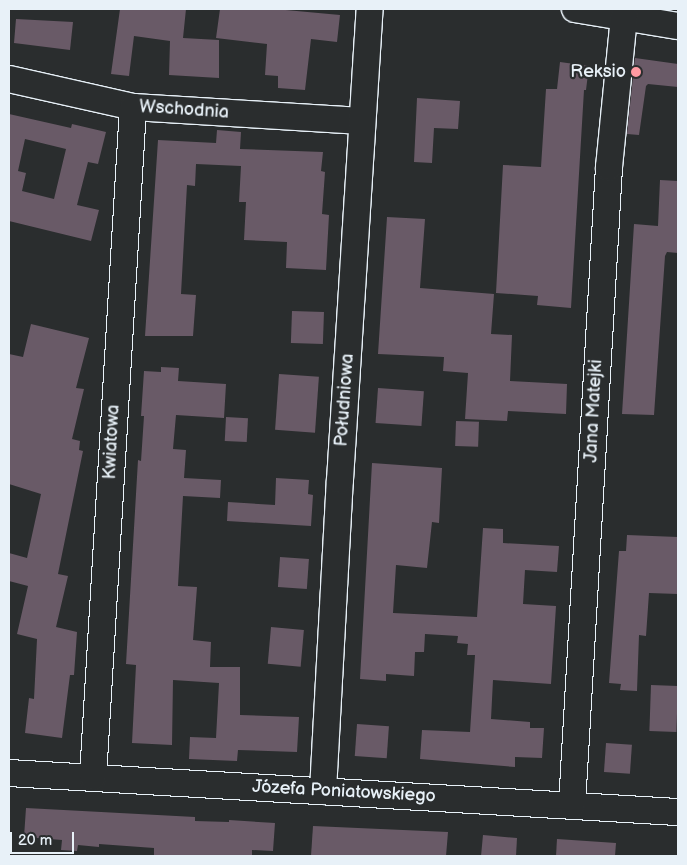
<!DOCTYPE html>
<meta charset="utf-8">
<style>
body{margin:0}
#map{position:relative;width:687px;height:865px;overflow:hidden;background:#2a2d2e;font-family:"Balsamiq Sans",sans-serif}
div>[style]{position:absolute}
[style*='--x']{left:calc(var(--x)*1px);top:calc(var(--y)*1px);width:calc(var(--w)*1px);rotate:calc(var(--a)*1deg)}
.building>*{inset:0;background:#695a67;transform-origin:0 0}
.roads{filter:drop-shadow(1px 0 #e8f1f8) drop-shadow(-1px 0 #e8f1f8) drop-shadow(0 1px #e8f1f8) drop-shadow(0 -1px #e8f1f8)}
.minor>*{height:26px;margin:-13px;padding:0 13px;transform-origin:13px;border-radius:13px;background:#2a2d2e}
.dots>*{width:14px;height:14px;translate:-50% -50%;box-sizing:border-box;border:2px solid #2a2d2e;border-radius:50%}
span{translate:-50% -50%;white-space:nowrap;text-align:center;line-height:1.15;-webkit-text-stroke:4.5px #2a2d2e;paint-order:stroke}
.poi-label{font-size:18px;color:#e8f1f8}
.right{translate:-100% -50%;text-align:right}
.street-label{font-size:18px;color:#e8f1f8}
.frame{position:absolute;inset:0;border:10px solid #e8f1f8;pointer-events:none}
.scale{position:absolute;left:10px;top:832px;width:64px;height:22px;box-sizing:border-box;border:2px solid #e8f1f8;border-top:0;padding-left:6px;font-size:15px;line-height:18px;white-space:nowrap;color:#e8f1f8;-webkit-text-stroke:4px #2a2d2e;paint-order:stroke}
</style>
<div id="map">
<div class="building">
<i style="clip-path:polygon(120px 9px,186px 9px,183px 38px,219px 40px,219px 78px,169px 75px,170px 41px,134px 36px,129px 76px,111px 74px)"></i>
<i style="clip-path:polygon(220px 9px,275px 9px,340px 15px,337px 42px,311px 39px,305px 90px,278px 88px,278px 76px,265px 75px,267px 44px,216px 38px)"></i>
<i style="clip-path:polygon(16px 19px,73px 22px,70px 50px,14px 43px)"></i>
<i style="clip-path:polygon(635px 58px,678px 64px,678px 87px,648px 84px,646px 86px,639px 135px,627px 134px)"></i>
<i style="clip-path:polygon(560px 62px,589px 66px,586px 90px,584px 90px,571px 308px,537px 305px,538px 296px,496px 293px,503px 165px,541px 167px,546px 89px,557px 89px)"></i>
<i style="clip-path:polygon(417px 98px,460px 101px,458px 129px,434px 128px,432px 163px,414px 162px)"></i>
<i style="clip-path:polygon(evenodd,9px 114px,71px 128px,72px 124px,106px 132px,98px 164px,88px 162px,77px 205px,99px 210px,91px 241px,9px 221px,9px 114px,25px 139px,66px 149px,54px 199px,22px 191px,26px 173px,18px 171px,25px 139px)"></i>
<i style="clip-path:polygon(217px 130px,241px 132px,240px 149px,323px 152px,321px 171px,325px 172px,322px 214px,329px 215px,326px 270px,286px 268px,287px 242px,244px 240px,246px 202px,239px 202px,241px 166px,196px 164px,195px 186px,187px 185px,181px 294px,196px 295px,193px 336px,145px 336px,158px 140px,216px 143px)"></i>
<i style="clip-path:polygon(660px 180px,678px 181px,678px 253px,667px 252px,665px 256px,654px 415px,622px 414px,634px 224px,658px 226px)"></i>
<i style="clip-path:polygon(387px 217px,425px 219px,420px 288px,494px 294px,491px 334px,512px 335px,510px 381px,567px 384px,566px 414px,508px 411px,507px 421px,465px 419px,468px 373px,443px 371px,444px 357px,378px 354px)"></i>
<i style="left:292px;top:311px;width:32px;height:32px;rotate:2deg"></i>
<i style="clip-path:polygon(31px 324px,89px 338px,76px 388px,84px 389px,72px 439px,80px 441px,79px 450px,83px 451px,58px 574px,68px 576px,56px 627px,77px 632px,74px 675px,70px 675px,62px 738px,25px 733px,29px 698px,34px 699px,37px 639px,17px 634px,28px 586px,9px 581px,9px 553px,27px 558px,41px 494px,9px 484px,9px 354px,23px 357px)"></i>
<i style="clip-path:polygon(161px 367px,179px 368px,178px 381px,226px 384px,224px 418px,176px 415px,173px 449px,186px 450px,184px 478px,221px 480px,220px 498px,183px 496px,178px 586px,197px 587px,193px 640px,211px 642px,210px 667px,240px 667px,240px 715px,299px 717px,297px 752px,238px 750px,237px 761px,189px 759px,190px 737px,216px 738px,219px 683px,173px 680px,172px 745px,132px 743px,136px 665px,126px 664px,138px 460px,141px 461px,144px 416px,141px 416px,144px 371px,161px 372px)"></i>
<i style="left:279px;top:374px;width:40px;height:56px;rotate:4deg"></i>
<i style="left:378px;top:388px;width:46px;height:35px;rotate:4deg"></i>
<i style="left:226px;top:417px;width:22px;height:24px;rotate:3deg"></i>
<i style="left:456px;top:421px;width:23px;height:25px;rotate:2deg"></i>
<i style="clip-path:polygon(372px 463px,442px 468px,439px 523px,432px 522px,427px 568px,396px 565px,393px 613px,477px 617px,483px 528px,503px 529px,503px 543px,559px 546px,557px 572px,525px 570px,523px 604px,556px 606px,551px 684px,493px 680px,491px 719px,530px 722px,530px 728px,544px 728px,542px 758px,515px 757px,515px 767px,420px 759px,422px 730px,470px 732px,475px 655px,467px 655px,468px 644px,457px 643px,458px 636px,425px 634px,424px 652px,415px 652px,414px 676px,386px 674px,386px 681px,360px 679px)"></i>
<i style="clip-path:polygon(276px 478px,309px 480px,308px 494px,313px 495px,311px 526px,227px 521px,228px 502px,275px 505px)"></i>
<i style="clip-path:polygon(627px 535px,678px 537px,678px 594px,649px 593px,646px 636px,639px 635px,637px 691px,620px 690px,621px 684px,609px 683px,619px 551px,626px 551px)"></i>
<i style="left:280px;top:557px;width:29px;height:30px;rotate:4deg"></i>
<i style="left:271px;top:627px;width:33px;height:37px;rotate:5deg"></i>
<i style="left:651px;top:685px;width:27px;height:46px;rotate:2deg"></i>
<i style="left:357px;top:724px;width:32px;height:32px;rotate:4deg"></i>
<i style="left:606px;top:743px;width:26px;height:29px;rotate:4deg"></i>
<i style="clip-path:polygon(26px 808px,195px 817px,195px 821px,229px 822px,229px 820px,275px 823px,273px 851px,252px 850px,252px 856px,154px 856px,154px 848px,99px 844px,99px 847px,78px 845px,77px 851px,61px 850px,62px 840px,24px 837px)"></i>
<i style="clip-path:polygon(313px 826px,448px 832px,446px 856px,311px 856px)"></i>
<i style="clip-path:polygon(483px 835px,517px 838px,516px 856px,481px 856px)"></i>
<i style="clip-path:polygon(557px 839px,616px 843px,615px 856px,556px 856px)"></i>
</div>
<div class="roads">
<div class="minor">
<i style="--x:575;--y:9;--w:104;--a:9.4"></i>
<i style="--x:9;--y:79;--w:127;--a:12.7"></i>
<i style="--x:133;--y:107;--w:229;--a:3.5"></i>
<i style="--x:9;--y:773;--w:670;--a:3.34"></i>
<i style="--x:93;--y:777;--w:671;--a:-86.58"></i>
<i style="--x:323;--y:791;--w:311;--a:-86.9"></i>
<i style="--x:340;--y:480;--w:472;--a:-86.4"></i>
<i style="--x:572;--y:805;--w:639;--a:-86.68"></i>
<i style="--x:609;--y:167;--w:151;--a:-84.3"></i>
</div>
</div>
<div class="dots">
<i style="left:636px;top:72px;background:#ff9aa2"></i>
</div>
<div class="poi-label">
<span class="right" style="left:626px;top:72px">Reksio</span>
</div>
<div class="street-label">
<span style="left:184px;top:110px;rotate:4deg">Wschodnia</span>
<span style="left:345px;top:400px;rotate:-86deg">Południowa</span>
<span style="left:594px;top:411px;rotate:-87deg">Jana Matejki</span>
<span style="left:112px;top:442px;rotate:-87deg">Kwiatowa</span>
<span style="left:344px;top:792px;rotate:3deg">Józefa Poniatowskiego</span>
</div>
<div class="frame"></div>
<div class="scale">20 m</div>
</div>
